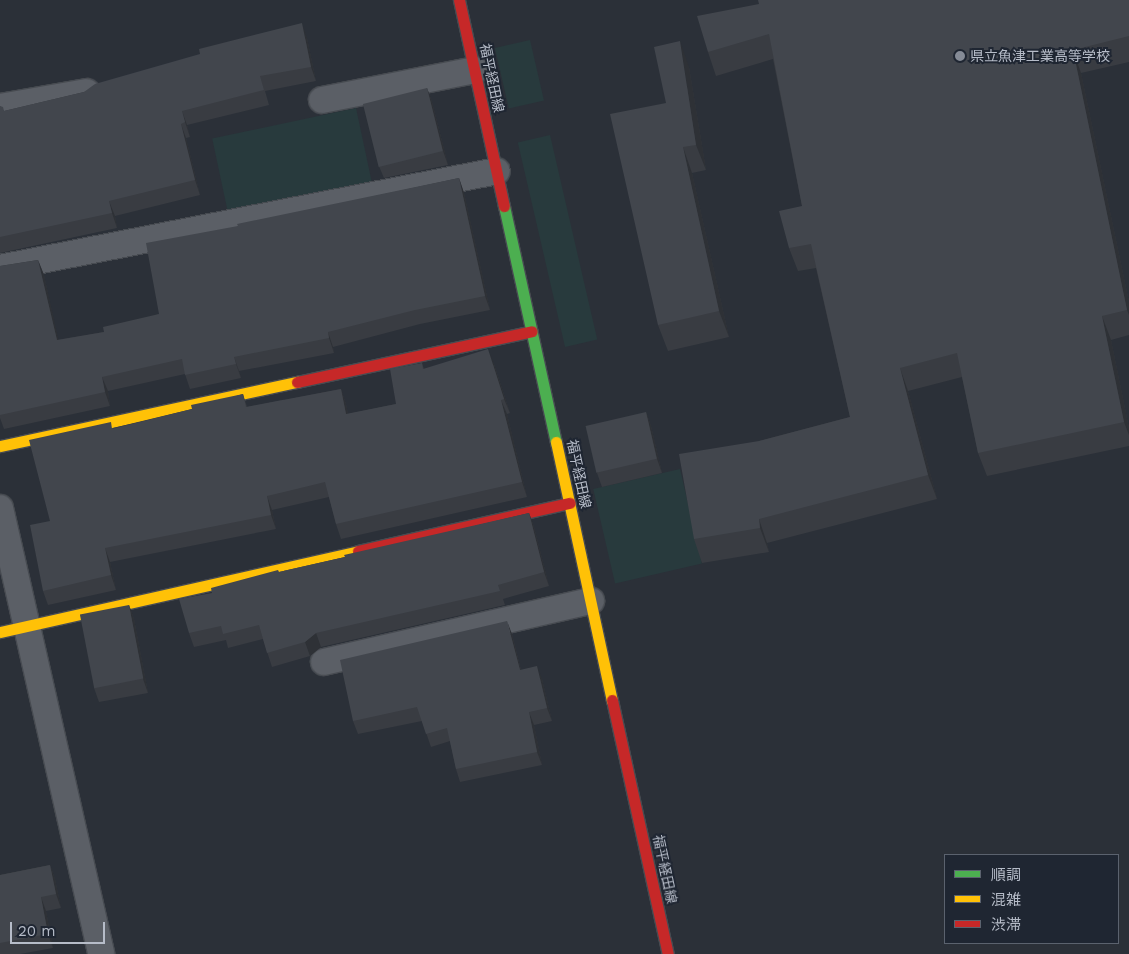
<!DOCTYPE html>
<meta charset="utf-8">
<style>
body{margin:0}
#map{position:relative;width:1129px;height:954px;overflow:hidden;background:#2b3038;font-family:"Work Sans","Noto Sans JP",sans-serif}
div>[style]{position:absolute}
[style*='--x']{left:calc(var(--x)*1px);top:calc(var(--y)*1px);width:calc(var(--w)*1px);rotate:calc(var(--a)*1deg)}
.green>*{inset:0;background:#283a3d;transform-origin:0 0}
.roads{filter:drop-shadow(1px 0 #474b51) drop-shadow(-1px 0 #474b51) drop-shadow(0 1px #474b51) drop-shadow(0 -1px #474b51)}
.street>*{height:26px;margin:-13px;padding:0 13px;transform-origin:13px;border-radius:13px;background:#5b5f66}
.fast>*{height:11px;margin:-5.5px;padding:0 5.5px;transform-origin:5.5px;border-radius:5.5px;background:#4caf50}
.slow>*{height:11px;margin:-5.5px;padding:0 5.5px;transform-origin:5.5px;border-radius:5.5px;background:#ffc107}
.jam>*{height:11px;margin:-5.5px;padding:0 5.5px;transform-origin:5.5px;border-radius:5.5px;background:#c62828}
.wall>*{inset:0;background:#393c42}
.shaded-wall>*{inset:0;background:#2e3136}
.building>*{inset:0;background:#42464d;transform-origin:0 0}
.dots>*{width:14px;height:14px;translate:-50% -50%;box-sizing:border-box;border:2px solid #1f2632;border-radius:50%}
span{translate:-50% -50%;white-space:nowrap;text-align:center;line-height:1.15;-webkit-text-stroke:4px #1f2632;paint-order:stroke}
.poi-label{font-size:14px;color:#b6bcc8}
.left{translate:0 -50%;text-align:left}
.street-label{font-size:14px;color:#b6bcc8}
.legend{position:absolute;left:944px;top:854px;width:175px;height:90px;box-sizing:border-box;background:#1f2632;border:1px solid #5b626e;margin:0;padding:6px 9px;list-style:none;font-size:15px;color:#b6bcc8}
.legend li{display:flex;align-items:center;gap:10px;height:25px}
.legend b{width:25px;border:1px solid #5b626e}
.scale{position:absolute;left:10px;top:922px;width:95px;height:22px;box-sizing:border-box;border:2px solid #b6bcc8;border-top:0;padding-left:6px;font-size:15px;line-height:18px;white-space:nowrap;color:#b6bcc8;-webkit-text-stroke:4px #1f2632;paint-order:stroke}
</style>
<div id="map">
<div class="green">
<i style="left:530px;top:40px;width:62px;height:36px;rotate:77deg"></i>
<i style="left:356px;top:108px;width:75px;height:147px;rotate:78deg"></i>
<i style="left:550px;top:135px;width:210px;height:33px;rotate:77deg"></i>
<i style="left:680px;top:469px;width:97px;height:89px;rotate:77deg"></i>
</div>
<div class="roads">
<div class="street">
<i style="--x:322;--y:100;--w:156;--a:-11.1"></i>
<i style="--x:0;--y:107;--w:88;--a:-9.8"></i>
<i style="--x:0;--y:268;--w:506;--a:-11.04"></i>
<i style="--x:0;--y:508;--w:457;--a:77.2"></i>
<i style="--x:324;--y:662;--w:274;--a:-12.9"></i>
</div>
<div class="fast">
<i style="--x:504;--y:206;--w:242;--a:77.6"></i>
</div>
<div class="slow">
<i style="--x:556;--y:442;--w:264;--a:77.8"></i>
<i style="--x:0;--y:446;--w:304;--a:-12.2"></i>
<i style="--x:0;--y:632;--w:367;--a:-12.7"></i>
</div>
<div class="jam">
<i style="--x:459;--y:0;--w:211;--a:77.7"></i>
<i style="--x:297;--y:382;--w:240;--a:-12.2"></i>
<i style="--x:358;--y:551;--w:217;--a:-12.8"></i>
<i style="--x:612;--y:700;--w:260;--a:77.6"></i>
</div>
</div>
<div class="wall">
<i style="clip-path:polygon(1129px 0,1129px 62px,1081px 73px,1129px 302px,1129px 335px,1111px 340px,1129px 428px,1129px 446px,987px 476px,978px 453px,962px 377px,908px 391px,937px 499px,767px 543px,769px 552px,702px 563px,694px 539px,759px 441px,850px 417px,816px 268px,798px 271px,789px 248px,802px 206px,773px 59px,716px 76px,708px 52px,759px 4px)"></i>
<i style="clip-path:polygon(307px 38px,316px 81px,265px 91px,269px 105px,187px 125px,190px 137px,186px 138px,200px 195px,115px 216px,117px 228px,0 253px,0 106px,4px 111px,84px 92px)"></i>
<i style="clip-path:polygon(689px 67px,706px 170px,692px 173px,729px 337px,668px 351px,658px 325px)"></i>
<i style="clip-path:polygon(427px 88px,432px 102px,448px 165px,384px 178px,378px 164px)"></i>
<i style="clip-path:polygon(459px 178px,464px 193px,490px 310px,420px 324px,333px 347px,334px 353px,239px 371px,241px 378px,190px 389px,185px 374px,108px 391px,110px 406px,4px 429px,0 418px,0 266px,38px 260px,44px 275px,58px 340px,104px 332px,159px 314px,238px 226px)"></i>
<i style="clip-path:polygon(422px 363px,424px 369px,494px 364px,510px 413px,507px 414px,527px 497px,341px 539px,336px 524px,329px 497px,272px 510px,276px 529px,110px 562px,116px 590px,48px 605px,43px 591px,50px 521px,113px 428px,192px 409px,243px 394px,247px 407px,341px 389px,346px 404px,348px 414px,396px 404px)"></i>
<i style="clip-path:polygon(646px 412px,651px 426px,662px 473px,602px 487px,597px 473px)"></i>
<i style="clip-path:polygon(529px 513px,534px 527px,549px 586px,503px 599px,505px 605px,321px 647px,310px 656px,272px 667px,263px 639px,228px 648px,226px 640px,194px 647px,189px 633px,212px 593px,279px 572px,345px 557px)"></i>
<i style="clip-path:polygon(129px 605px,134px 619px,148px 693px,99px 702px,94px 688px)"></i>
<i style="clip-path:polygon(512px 634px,521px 670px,542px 679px,552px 721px,534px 725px,542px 765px,460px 782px,456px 769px,450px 741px,431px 747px,422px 721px,358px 734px,353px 721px)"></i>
<i style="clip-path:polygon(50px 865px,55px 879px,61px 908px,46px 911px,53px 948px,20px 954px,0 954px,0 875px)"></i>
</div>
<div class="shaded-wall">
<i style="clip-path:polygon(302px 23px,307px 38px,316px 81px,311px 67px)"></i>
<i style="clip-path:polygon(680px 41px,689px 67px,706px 170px,696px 145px)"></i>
<i style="clip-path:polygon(1073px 50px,1081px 73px,1129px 302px,1129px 315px,1127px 310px)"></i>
<i style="clip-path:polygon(427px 88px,432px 102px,448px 165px,443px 151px)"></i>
<i style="clip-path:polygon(182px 111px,187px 125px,190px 137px,185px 122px)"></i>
<i style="clip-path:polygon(181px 124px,186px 138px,200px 195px,195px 180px)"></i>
<i style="clip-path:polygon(683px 147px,692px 173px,729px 337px,719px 311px)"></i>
<i style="clip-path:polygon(459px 178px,464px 193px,490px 310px,485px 296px)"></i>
<i style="clip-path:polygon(109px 201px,115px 216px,117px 228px,112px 213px)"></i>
<i style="clip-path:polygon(38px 260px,44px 275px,62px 355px,57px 340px)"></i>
<i style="clip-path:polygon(1102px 316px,1111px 340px,1129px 428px,1129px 435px,1124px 422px)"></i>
<i style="clip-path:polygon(328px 332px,333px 347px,334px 353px,329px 338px)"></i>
<i style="clip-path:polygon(488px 349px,494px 364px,510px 413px,504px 399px)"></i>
<i style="clip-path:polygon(234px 357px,239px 371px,241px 378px,236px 364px)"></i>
<i style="clip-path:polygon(900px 368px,908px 391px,937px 499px,928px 475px)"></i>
<i style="clip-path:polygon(102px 377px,108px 391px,110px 406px,105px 392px)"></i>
<i style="clip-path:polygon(341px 389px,346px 404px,351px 428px,346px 414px)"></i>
<i style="clip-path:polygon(501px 400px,507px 414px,527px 497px,522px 482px)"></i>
<i style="clip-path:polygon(646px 412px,651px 426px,662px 473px,657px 459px)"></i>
<i style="clip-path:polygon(267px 496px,272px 510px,276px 529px,271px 515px)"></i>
<i style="clip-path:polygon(529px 513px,534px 527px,549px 586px,544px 572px)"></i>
<i style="clip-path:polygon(759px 519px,767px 543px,769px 552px,760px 528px)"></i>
<i style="clip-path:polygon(105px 548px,110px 562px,116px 590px,111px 575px)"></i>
<i style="clip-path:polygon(129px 605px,134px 619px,148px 693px,143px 679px)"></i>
<i style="clip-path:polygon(507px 621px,512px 634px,524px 683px,520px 670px)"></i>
<i style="clip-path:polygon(316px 633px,321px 647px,310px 656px,305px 642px)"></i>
<i style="clip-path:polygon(537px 666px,542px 679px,552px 721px,547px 708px)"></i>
<i style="clip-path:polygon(529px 712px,534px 725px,542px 765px,537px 752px)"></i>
<i style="clip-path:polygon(50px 865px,55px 879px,61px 908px,56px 894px)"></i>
<i style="clip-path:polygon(41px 897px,46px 911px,53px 948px,48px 934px)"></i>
</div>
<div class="building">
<i style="clip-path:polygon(758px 0,1129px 0,1129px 36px,1073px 50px,1127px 310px,1102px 316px,1124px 422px,978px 453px,957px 353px,900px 368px,928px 475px,759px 519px,760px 528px,694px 539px,679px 454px,759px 441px,850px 417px,811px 244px,789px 248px,779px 211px,802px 206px,769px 34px,708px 52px,697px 16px,759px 4px)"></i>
<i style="clip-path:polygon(302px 23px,311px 67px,260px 76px,264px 90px,182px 111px,185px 122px,181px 124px,195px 180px,109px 201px,112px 213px,0 237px,0 106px,3px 107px,4px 111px,84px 92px,95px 84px,200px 54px,199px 49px)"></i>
<i style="clip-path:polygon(680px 41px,696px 145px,683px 147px,719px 311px,658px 325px,610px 114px,666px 103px,654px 47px)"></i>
<i style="left:427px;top:88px;width:65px;height:66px;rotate:76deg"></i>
<i style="clip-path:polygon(459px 178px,485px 296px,415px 310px,328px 332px,329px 338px,234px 357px,236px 364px,185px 375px,182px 359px,102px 377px,105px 392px,0 415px,0 266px,38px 260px,57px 340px,104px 332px,103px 327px,159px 314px,146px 243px,238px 226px,237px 224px)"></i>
<i style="clip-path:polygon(488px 349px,504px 399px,501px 400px,522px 482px,336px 524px,325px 482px,267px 496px,271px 515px,105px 548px,111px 575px,43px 591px,30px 525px,50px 521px,29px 440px,111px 422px,112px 429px,192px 409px,191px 405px,243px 394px,246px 407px,341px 389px,346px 414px,396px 404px,390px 369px,422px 363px,423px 369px)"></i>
<i style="left:646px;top:412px;width:48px;height:62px;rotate:77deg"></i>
<i style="clip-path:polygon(529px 513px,544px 572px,498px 585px,500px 591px,316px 633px,305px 642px,267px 653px,259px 625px,223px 634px,221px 626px,189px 633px,179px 599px,212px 593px,211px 588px,278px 570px,279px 572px,345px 557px,344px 555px)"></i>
<i style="left:129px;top:605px;width:75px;height:50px;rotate:79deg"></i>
<i style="clip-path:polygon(507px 621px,520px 670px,537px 666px,547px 708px,529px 712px,537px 752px,456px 769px,447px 728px,426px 734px,417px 707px,353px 721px,340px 660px)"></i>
<i style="clip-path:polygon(50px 865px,56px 894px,41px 897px,48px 934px,0 943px,0 875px)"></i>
</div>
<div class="dots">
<i style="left:960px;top:56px;background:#858b96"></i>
</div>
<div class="poi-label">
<span class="left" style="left:970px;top:56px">県立魚津工業高等学校</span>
</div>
<div class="street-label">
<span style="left:492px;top:78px;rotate:78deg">福平経田線</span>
<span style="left:579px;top:474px;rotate:78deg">福平経田線</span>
<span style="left:665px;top:869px;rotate:78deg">福平経田線</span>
</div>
<ul class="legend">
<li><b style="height:6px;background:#4caf50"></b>順調</li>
<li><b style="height:6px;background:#ffc107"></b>混雑</li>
<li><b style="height:6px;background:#c62828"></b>渋滞</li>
</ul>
<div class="scale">20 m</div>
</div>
